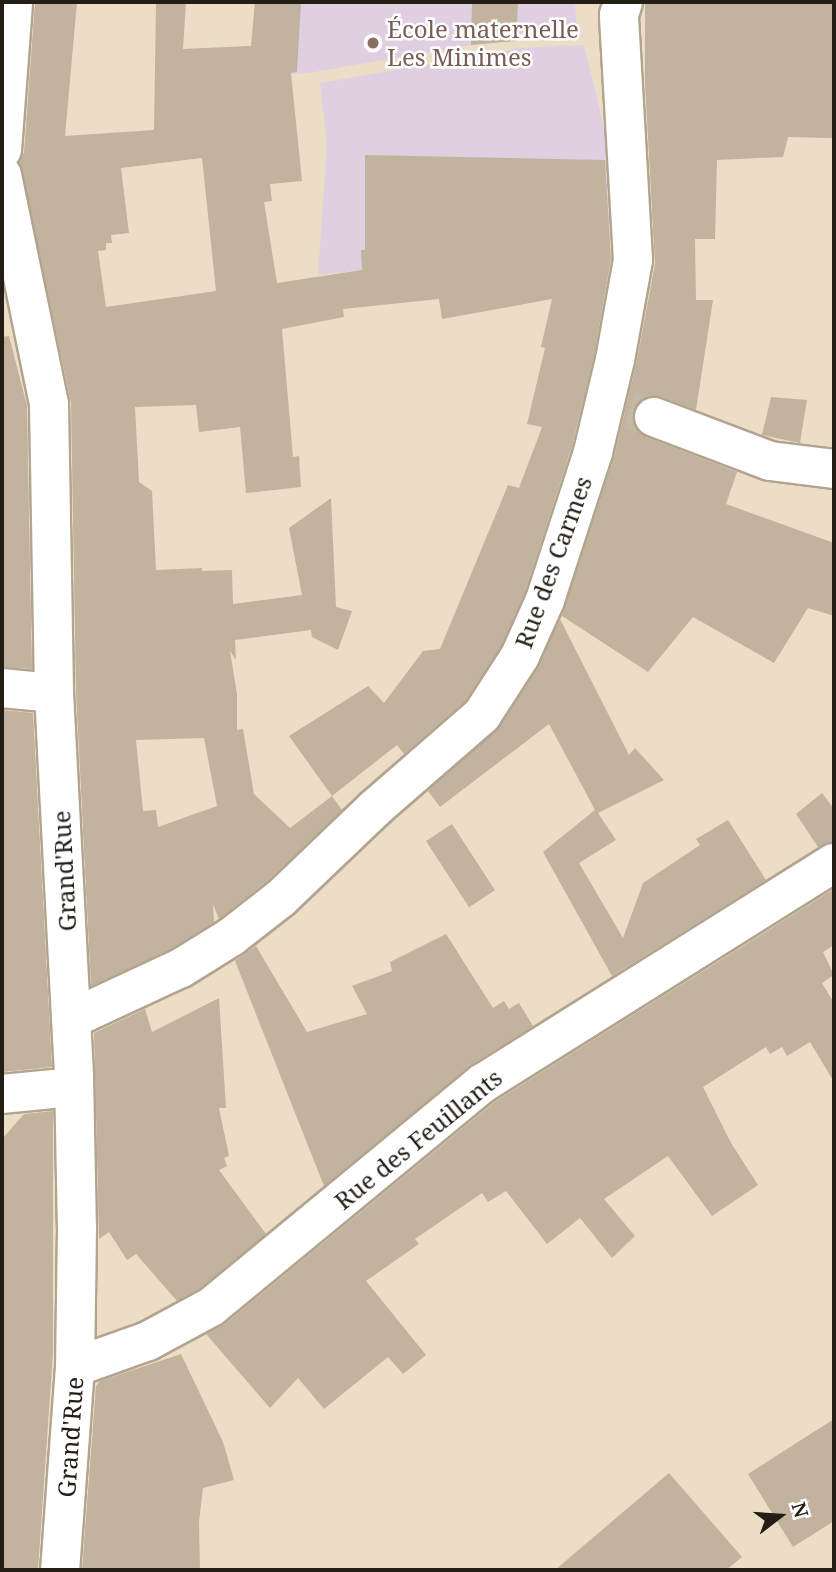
<!DOCTYPE html>
<meta charset="utf-8">
<style>
body{margin:0}
#map{position:relative;width:836px;height:1572px;overflow:hidden;background:#ecddc7;font-family:"Noto Serif",serif}
div>[style]{position:absolute}
[style*='--x']{left:calc(var(--x)*1px);top:calc(var(--y)*1px);width:calc(var(--w)*1px);rotate:calc(var(--a)*1deg)}
.education>*{inset:0;background:#e0cfe1}
.building>*{inset:0;background:#c1b39d;transform-origin:0 0}
.minor-tunnel>*{height:38px;margin-top:-19px;transform-origin:0;background:repeating-linear-gradient(90deg,#c4b7a3 0 38px,transparent 0 57px)}
.roads{filter:drop-shadow(2px 0 #b2a48e) drop-shadow(-2px 0 #b2a48e) drop-shadow(0 2px #b2a48e) drop-shadow(0 -2px #b2a48e)}
.minor>*{height:38px;margin:-19px;padding:0 19px;transform-origin:19px;border-radius:19px;background:#fff}
.dots>*{width:19px;height:19px;translate:-50% -50%;box-sizing:border-box;border:4px solid #fff;border-radius:50%}
span{translate:-50% -50%;white-space:nowrap;text-align:center;line-height:1.15;-webkit-text-stroke:5px #fff;paint-order:stroke}
.education-label{font-size:24px;color:#785e54}
.left{translate:0 -50%;text-align:left}
.street-label{font-size:24px;color:#231d15}
.frame{position:absolute;inset:0;border:4px solid #231d15;pointer-events:none}
.north{position:absolute;left:745px;top:1481px;width:70px;height:70px;-webkit-text-stroke:5px #fff;paint-order:stroke;rotate:73deg;font-size:19px;font-weight:700;line-height:28px;text-align:center;color:#231d15}
.north::after{content:'';display:block;margin:auto;width:24px;height:32px;background:#231d15;clip-path:polygon(50% 0,100% 100%,50% 72%,0 100%)}
</style>
<div id="map">
<div class="education">
<i style="clip-path:polygon(255px 2px,575px 2px,577px 33px,471px 45px,314px 72px,249px 80px,184px 49px,251px 46px)"></i>
<i style="clip-path:polygon(584px 45px,612px 160px,611px 234px,396px 268px,393px 246px,362px 250px,362px 270px,318px 275px,327px 143px,320px 83px,521px 48px)"></i>
</div>
<div class="building">
<i style="clip-path:polygon(evenodd,35px 2px,77px 2px,65px 136px,154px 130px,156px 2px,186px 2px,183px 49px,251px 46px,255px 2px,301px 2px,297px 72px,291px 73px,302px 181px,270px 184px,272px 201px,264px 202px,277px 283px,362px 270px,361px 250px,365px 250px,365px 155px,605px 160px,611px 259px,594px 356px,572px 446px,525px 592px,501px 646px,465px 701px,404px 754px,397px 745px,332px 796px,342px 810px,267px 881px,219px 919px,213px 904px,214px 922px,171px 949px,91px 986px,76px 692px,71px 403px,20px 163px,24px 152px,35px 2px,202px 158px,216px 291px,106px 307px,98px 251px,106px 250px,106px 243px,112px 243px,111px 235px,129px 233px,121px 168px,202px 158px,35px 2px,439px 299px,442px 319px,552px 299px,541px 347px,545px 348px,527px 424px,542px 427px,519px 488px,508px 485px,440px 649px,423px 651px,384px 703px,368px 686px,289px 736px,332px 796px,290px 828px,254px 794px,243px 729px,237px 730px,237px 694px,230px 651px,236px 660px,235px 640px,311px 630px,312px 637px,338px 650px,352px 611px,336px 607px,331px 498px,289px 528px,302px 595px,233px 604px,232px 570px,202px 571px,202px 568px,156px 570px,152px 491px,139px 482px,135px 407px,196px 405px,199px 432px,240px 427px,246px 493px,301px 487px,299px 456px,293px 457px,282px 329px,344px 317px,343px 309px,439px 299px,35px 2px,204px 738px,217px 806px,158px 827px,156px 810px,143px 811px,136px 740px,204px 738px)"></i>
<i style="clip-path:polygon(472px 2px,518px 2px,516px 41px,471px 45px)"></i>
<i style="clip-path:polygon(645px 2px,834px 2px,832px 138px,788px 137px,783px 157px,717px 160px,715px 239px,695px 239px,696px 300px,713px 300px,696px 410px,662px 397px,650px 396px,640px 401px,634px 409px,632px 420px,637px 430px,646px 437px,737px 472px,726px 504px,834px 543px,834px 616px,808px 608px,774px 663px,693px 617px,648px 672px,562px 616px,614px 457px,636px 365px,655px 264px,645px 84px)"></i>
<i style="clip-path:polygon(9px 336px,27px 406px,32px 669px,2px 667px,2px 337px)"></i>
<i style="clip-path:polygon(771px 397px,807px 400px,800px 443px,762px 435px)"></i>
<i style="clip-path:polygon(560px 619px,629px 755px,635px 748px,664px 780px,598px 813px,616px 840px,579px 863px,623px 938px,643px 883px,700px 845px,696px 839px,728px 820px,766px 880px,612px 976px,543px 852px,595px 810px,549px 724px,440px 807px,428px 791px,500px 727px,538px 668px)"></i>
<i style="clip-path:polygon(2px 710px,33px 713px,52px 1067px,2px 1072px)"></i>
<i style="clip-path:polygon(822px 793px,834px 809px,834px 841px,818px 847px,796px 814px)"></i>
<i style="left:452px;top:824px;width:79px;height:31px;rotate:57deg"></i>
<i style="clip-path:polygon(834px 889px,834px 945px,823px 952px,834px 975px,822px 983px,834px 1003px,834px 1082px,810px 1042px,787px 1056px,782px 1047px,770px 1054px,766px 1047px,703px 1087px,731px 1143px,758px 1185px,712px 1216px,668px 1156px,604px 1199px,635px 1236px,612px 1258px,580px 1218px,547px 1244px,506px 1191px,488px 1202px,482px 1193px,415px 1239px,419px 1244px,366px 1281px,426px 1355px,403px 1374px,388px 1357px,324px 1409px,298px 1378px,270px 1408px,206px 1334px,225px 1324px,496px 1101px)"></i>
<i style="clip-path:polygon(446px 934px,493px 1008px,504px 1001px,509px 1009px,519px 1003px,533px 1026px,469px 1066px,324px 1186px,235px 961px,256px 946px,307px 1032px,367px 1014px,352px 986px,392px 971px,390px 962px)"></i>
<i style="clip-path:polygon(219px 998px,226px 1108px,219px 1108px,229px 1156px,224px 1158px,227px 1166px,219px 1170px,266px 1234px,199px 1289px,177px 1301px,136px 1254px,127px 1260px,109px 1232px,99px 1239px,94px 1033px,145px 1009px,152px 1032px)"></i>
<i style="clip-path:polygon(53px 1111px,53px 1352px,38px 1570px,2px 1570px,2px 1139px,24px 1114px)"></i>
<i style="clip-path:polygon(181px 1354px,223px 1442px,234px 1480px,203px 1488px,199px 1522px,200px 1570px,82px 1570px,96px 1386px,100px 1381px)"></i>
<i style="clip-path:polygon(834px 1419px,834px 1521px,793px 1547px,748px 1474px)"></i>
<i style="clip-path:polygon(669px 1473px,742px 1557px,726px 1570px,555px 1570px)"></i>
</div>
<div class="minor-tunnel">
<i style="--x:629;--y:410;--w:26;--a:16"></i>
</div>
<div class="roads">
<div class="minor">
<i style="--x:2;--y:150;--w:148;--a:-85.7"></i>
<i style="--x:2;--y:175;--w:234;--a:78.4"></i>
<i style="--x:49;--y:404;--w:289;--a:89"></i>
<i style="--x:54;--y:693;--w:384;--a:87"></i>
<i style="--x:74;--y:1076;--w:152;--a:88.9"></i>
<i style="--x:77;--y:1228;--w:139;--a:90.8"></i>
<i style="--x:75;--y:1367;--w:204;--a:94.2"></i>
<i style="--x:654;--y:417;--w:124;--a:20.8"></i>
<i style="--x:770;--y:461;--w:64;--a:7.1"></i>
<i style="--x:2;--y:688;--w:52;--a:5.5"></i>
<i style="--x:71;--y:1019;--w:121;--a:-24.9"></i>
<i style="--x:181;--y:968;--w:59;--a:-31.8"></i>
<i style="--x:231;--y:937;--w:63;--a:-38"></i>
<i style="--x:281;--y:898;--w:129;--a:-43.7"></i>
<i style="--x:374;--y:809;--w:143;--a:-41"></i>
<i style="--x:482;--y:715;--w:70;--a:-57.2"></i>
<i style="--x:520;--y:656;--w:61;--a:-65.9"></i>
<i style="--x:545;--y:600;--w:156;--a:-72"></i>
<i style="--x:593;--y:452;--w:95;--a:-76.6"></i>
<i style="--x:615;--y:360;--w:102;--a:-79.8"></i>
<i style="--x:633;--y:260;--w:245;--a:-93.3"></i>
<i style="--x:619;--y:15;--w:14;--a:-73"></i>
<i style="--x:2;--y:1094;--w:72;--a:-5.6"></i>
<i style="--x:75;--y:1367;--w:77;--a:-19.6"></i>
<i style="--x:148;--y:1341;--w:72;--a:-28.4"></i>
<i style="--x:211;--y:1307;--w:352;--a:-39.5"></i>
<i style="--x:483;--y:1083;--w:414;--a:-32.1"></i>
</div>
</div>
<div class="dots">
<i style="left:373px;top:43px;background:#8d6e63"></i>
</div>
<div class="education-label">
<span class="left" style="left:387px;top:43px">École maternelle<br>Les Minimes</span>
</div>
<div class="street-label">
<span style="left:553px;top:562px;rotate:-70deg">Rue des Carmes</span>
<span style="left:64px;top:871px;rotate:-93deg">Grand'Rue</span>
<span style="left:418px;top:1139px;rotate:-39deg">Rue des Feuillants</span>
<span style="left:70px;top:1437px;rotate:-86deg">Grand'Rue</span>
</div>
<div class="frame"></div>
<div class="north">N</div>
</div>
